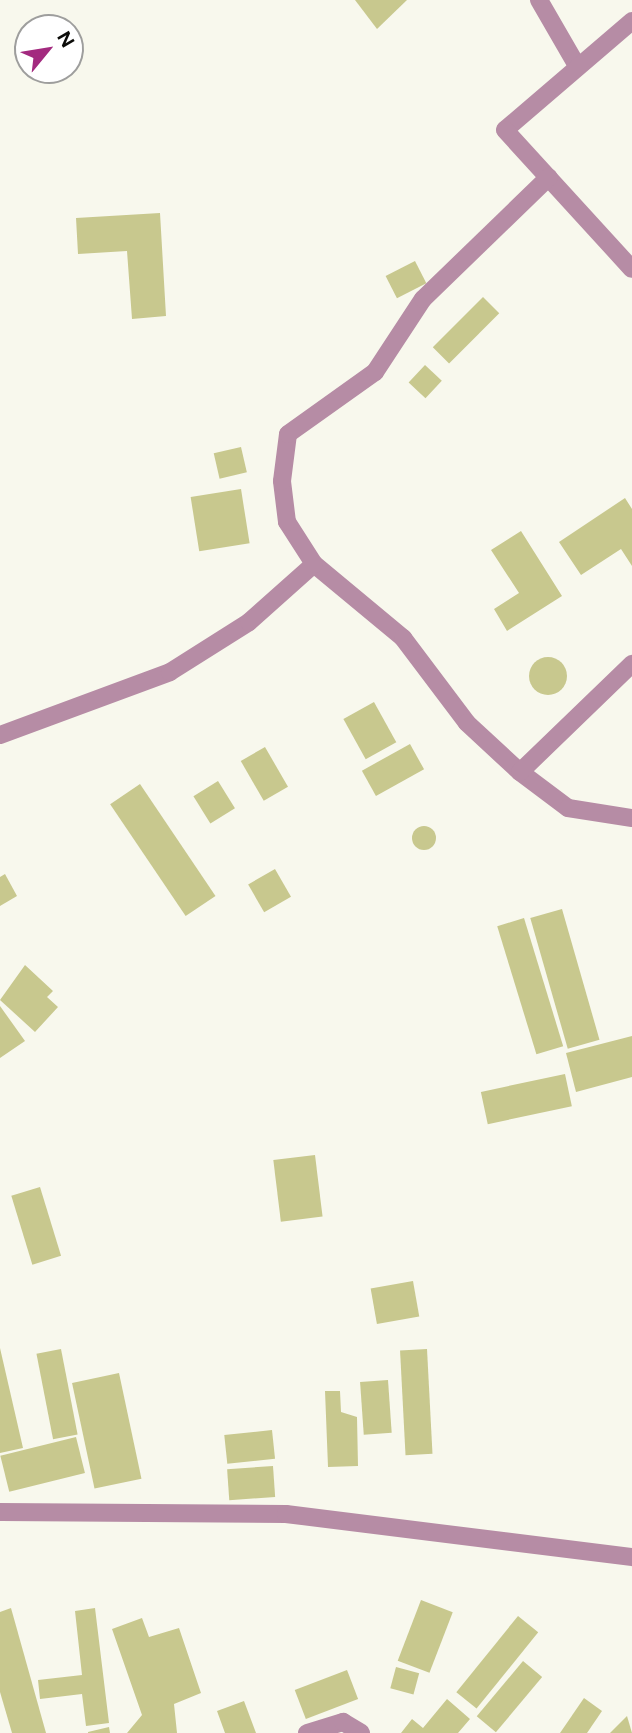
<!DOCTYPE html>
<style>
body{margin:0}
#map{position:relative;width:632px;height:1733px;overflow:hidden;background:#f8f8ed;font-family:Figtree,sans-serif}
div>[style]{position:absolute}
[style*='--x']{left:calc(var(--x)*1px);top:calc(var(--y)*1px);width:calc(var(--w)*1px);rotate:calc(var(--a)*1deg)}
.building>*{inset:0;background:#c8c88e;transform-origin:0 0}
.round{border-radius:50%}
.street>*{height:18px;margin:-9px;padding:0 9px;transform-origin:9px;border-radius:9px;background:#b68ca5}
span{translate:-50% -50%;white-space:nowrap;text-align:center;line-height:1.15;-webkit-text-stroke:5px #fff;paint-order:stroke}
.north{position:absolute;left:14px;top:14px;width:70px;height:70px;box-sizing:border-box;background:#fff;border:2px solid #9e9e9d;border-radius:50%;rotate:60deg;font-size:19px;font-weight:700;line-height:28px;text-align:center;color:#0c0c09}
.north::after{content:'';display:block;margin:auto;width:24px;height:32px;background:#a32a7f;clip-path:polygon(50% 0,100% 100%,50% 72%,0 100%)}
</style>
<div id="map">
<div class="building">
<i style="clip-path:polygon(355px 0,407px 0,377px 29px)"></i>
<i style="clip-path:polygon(160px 213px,166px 316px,132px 319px,127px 251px,78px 254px,76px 218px)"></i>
<i style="left:415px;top:261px;width:25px;height:33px;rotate:63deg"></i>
<i style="left:483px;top:297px;width:23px;height:71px;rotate:45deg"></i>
<i style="left:425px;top:365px;width:23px;height:24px;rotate:43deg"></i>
<i style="left:241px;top:447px;width:26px;height:28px;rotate:77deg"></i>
<i style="left:241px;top:489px;width:55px;height:51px;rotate:81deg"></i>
<i style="clip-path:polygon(625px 498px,632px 509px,632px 566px,621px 549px,581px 575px,559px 542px)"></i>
<i style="clip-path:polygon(521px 531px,562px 596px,507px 631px,494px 609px,519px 593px,491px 550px)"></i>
<i class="round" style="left:529px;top:657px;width:38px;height:38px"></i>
<i style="left:374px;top:702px;width:46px;height:35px;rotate:61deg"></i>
<i style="left:410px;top:744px;width:29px;height:55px;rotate:61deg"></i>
<i style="left:265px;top:747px;width:46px;height:28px;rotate:60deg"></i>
<i style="left:218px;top:781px;width:32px;height:29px;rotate:58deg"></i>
<i style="left:140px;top:784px;width:135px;height:36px;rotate:56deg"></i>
<i class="round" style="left:412px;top:826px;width:24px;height:24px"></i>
<i style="left:275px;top:869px;width:32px;height:31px;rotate:60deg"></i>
<i style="clip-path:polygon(5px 874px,17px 896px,0 906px,0 877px)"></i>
<i style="left:562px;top:909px;width:136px;height:33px;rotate:74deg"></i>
<i style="left:524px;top:918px;width:134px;height:28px;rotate:73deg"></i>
<i style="clip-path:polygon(25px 965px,53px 991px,47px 997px,58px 1007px,35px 1032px,0 1000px)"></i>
<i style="clip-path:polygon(0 1006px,25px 1041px,0 1058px)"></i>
<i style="clip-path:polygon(632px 1036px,632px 1077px,576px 1092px,566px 1053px)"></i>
<i style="left:565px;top:1074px;width:33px;height:86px;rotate:78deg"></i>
<i style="left:315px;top:1155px;width:62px;height:42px;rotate:83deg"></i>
<i style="left:40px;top:1187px;width:72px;height:30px;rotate:73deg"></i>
<i style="left:413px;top:1281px;width:36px;height:43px;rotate:80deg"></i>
<i style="clip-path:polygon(0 1348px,23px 1448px,0 1453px)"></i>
<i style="left:61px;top:1349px;width:87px;height:25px;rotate:79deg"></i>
<i style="left:427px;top:1349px;width:105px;height:27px;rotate:87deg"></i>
<i style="left:119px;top:1373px;width:108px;height:48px;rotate:78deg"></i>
<i style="left:388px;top:1380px;width:53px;height:28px;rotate:86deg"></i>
<i style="clip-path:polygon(325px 1391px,340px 1391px,341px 1412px,357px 1417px,358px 1466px,328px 1467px)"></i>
<i style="left:272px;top:1430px;width:29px;height:48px;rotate:84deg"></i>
<i style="left:76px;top:1437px;width:37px;height:78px;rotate:76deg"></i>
<i style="left:273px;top:1466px;width:31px;height:46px;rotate:86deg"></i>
<i style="left:421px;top:1600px;width:34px;height:65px;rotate:21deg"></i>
<i style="clip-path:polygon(11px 1608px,46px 1733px,12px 1733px,0 1692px,0 1612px)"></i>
<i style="clip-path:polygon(95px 1608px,109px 1723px,86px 1726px,82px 1694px,40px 1699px,38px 1680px,82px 1675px,75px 1611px)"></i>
<i style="left:518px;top:1616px;width:26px;height:98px;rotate:39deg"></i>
<i style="clip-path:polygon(142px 1618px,149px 1637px,179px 1628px,201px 1693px,174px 1704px,177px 1733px,127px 1733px,142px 1715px,112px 1629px)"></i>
<i style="left:523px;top:1661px;width:25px;height:72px;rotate:40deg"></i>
<i style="left:396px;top:1667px;width:24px;height:22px;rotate:15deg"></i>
<i style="left:347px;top:1670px;width:31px;height:56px;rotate:69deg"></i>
<i style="clip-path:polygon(584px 1698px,602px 1711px,587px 1733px,560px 1733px)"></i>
<i style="clip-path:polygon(447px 1699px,470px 1719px,458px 1733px,401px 1733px,412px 1719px,423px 1728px)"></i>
<i style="clip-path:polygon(244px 1701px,256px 1733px,225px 1733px,217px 1711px)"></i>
<i style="clip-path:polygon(627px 1716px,632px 1733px,610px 1733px)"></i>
<i style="clip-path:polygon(109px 1727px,110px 1733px,88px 1733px,88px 1732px)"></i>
</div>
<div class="street">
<i style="--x:539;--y:0;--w:74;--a:60"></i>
<i style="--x:632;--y:21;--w:167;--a:139.4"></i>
<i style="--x:505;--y:130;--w:188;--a:47.6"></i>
<i style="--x:314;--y:564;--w:116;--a:39.7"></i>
<i style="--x:403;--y:638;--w:106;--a:53"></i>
<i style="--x:467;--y:723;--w:72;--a:42.8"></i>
<i style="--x:520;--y:772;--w:60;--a:36.9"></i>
<i style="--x:568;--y:808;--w:65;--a:8.9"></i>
<i style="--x:0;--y:735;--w:181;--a:-20.3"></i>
<i style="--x:170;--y:672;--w:93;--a:-32.3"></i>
<i style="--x:249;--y:622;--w:87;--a:-41.7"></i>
<i style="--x:314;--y:564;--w:50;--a:-122.7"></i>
<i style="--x:287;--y:522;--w:41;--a:-97"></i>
<i style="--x:282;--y:481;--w:47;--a:-82.7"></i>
<i style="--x:288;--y:434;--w:107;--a:-35.5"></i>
<i style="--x:375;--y:372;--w:87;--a:-56.7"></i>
<i style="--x:423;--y:299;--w:175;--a:-44.1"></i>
<i style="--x:520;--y:772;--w:156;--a:-44"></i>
<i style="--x:0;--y:1512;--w:286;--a:0.4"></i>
<i style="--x:286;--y:1514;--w:349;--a:7.1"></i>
<i style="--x:307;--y:1733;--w:38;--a:-17"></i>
<i style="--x:343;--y:1722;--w:21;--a:31"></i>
</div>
<div class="north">N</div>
</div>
